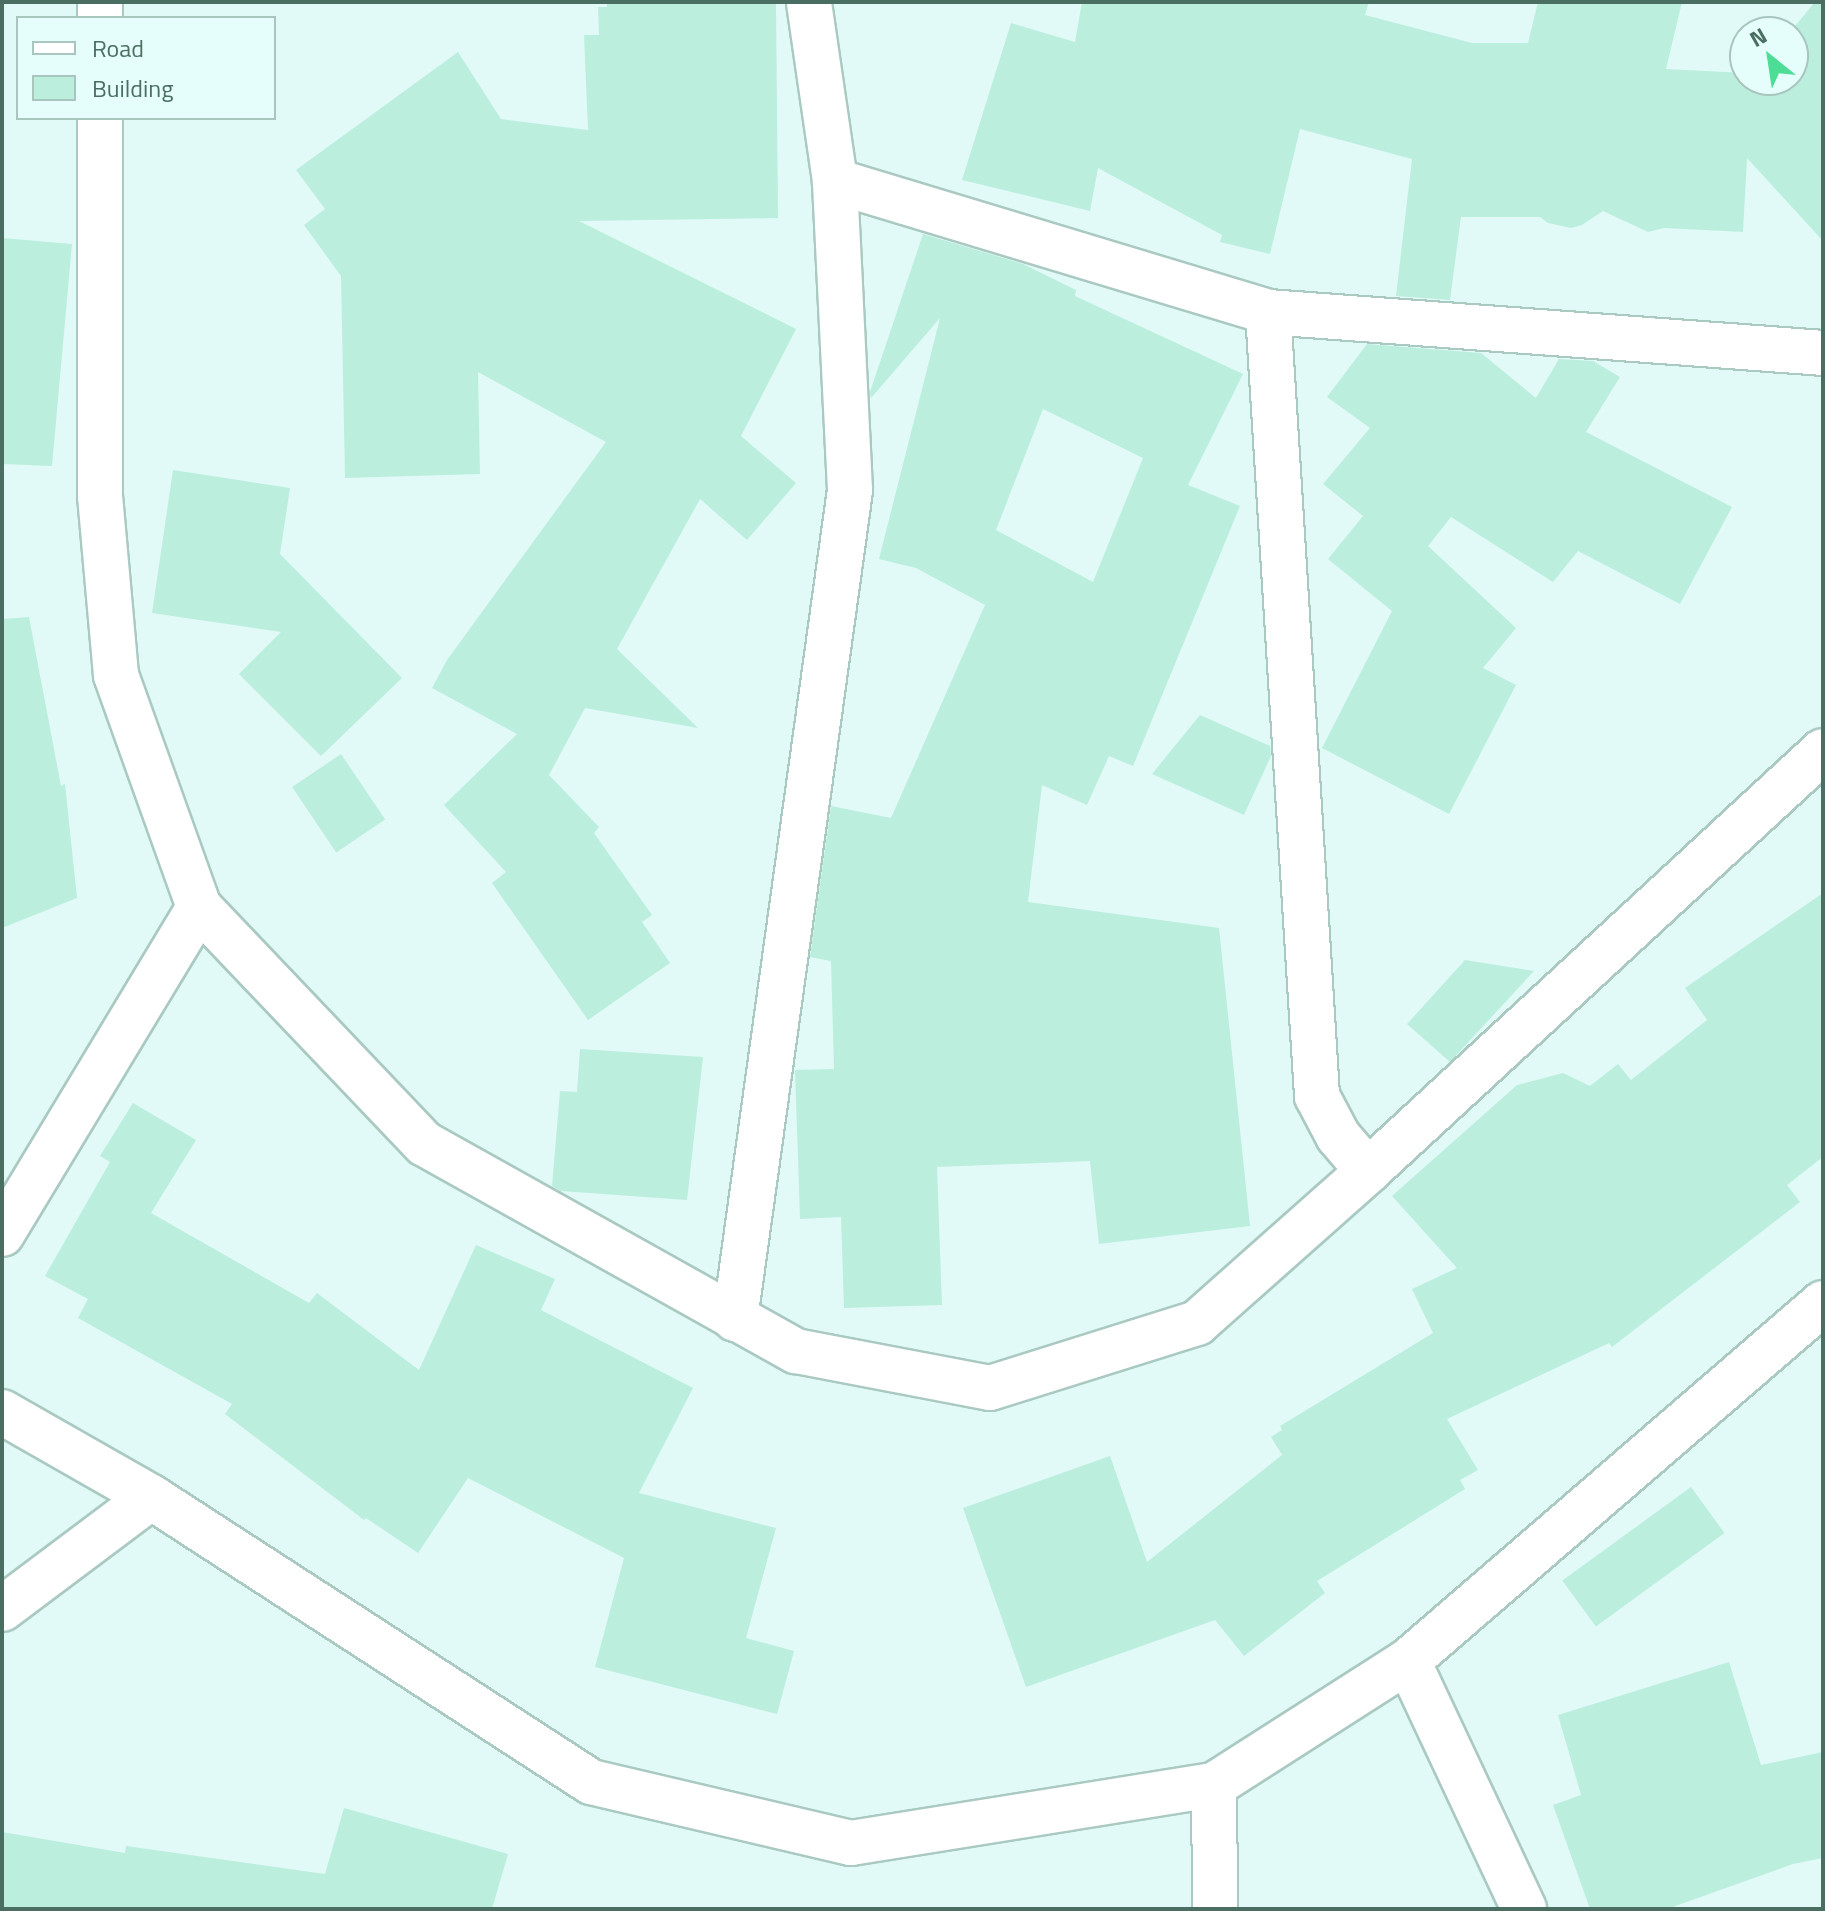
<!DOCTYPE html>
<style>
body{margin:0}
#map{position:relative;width:1825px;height:1911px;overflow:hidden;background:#e1faf8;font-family:"Titillium Web",sans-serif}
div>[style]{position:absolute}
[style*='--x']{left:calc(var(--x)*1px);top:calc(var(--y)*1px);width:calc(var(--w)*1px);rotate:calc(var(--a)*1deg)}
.building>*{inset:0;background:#bed;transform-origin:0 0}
.roads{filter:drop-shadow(2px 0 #a9c9c1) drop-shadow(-2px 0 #a9c9c1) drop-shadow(0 2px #a9c9c1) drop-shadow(0 -2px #a9c9c1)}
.minor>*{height:44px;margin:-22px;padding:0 22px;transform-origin:22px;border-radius:22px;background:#fff}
span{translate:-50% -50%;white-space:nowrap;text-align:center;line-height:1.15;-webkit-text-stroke:6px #e6fefb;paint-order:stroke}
.frame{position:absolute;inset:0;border:4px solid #4a6f62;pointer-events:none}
.legend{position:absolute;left:16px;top:16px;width:260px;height:104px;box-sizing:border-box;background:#e6fefb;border:2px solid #a8c5be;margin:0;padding:10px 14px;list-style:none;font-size:24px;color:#4a6f62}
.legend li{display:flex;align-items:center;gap:16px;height:40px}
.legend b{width:40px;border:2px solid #a8c5be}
.north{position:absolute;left:1729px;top:16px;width:80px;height:80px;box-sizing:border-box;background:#e6fefb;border:2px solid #a8c5be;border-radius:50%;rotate:330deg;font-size:22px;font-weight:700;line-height:32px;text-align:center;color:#4a6f62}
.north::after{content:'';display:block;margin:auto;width:28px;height:36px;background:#4edd96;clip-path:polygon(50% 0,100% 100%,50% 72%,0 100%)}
</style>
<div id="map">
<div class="building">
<i style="clip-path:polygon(607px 2px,776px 2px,778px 218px,579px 221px,796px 329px,741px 436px,796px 483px,747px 540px,700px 499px,617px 649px,698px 728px,585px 708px,549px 775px,599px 827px,594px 833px,652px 915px,642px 922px,670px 963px,588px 1020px,492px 883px,506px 872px,444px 805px,517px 734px,432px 688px,447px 660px,606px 442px,478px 372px,480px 474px,345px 478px,341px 276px,304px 225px,325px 209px,296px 170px,458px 52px,501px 119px,588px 130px,584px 35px,599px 35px,598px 7px,607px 7px)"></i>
<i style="clip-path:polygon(1082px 2px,1369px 2px,1365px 15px,1472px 43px,1528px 43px,1538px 2px,1682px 2px,1666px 69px,1745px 73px,1745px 80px,1793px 80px,1793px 32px,1790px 32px,1815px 2px,1823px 2px,1823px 241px,1747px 158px,1743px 232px,1664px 228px,1648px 232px,1603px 211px,1582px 225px,1571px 228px,1548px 223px,1540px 217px,1461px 217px,1450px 300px,1396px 296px,1412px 159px,1300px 129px,1270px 254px,1220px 242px,1222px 235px,1098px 168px,1090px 211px,962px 180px,1011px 23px,1075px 42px)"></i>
<i style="clip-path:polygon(evenodd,923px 234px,1023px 264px,1076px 290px,1075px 296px,1243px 374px,1188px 485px,1240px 506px,1133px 766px,1109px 756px,1087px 805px,1042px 785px,1028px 902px,1219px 928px,1250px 1226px,1099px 1244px,1090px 1161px,937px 1167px,942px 1305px,844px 1308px,841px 1217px,800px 1219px,795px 1070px,834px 1069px,831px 961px,810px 957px,831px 806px,891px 818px,985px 605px,916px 568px,879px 559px,940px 318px,871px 398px,870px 392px,923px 234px,1043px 409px,1143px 458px,1093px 582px,996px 530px,1043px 409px)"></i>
<i style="clip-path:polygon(2px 238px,72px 244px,52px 466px,2px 464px)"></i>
<i style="clip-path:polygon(1367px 344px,1481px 353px,1536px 398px,1559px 359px,1593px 361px,1620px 377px,1586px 432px,1732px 507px,1680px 604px,1578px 551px,1553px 582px,1451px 517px,1428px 546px,1516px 628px,1483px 668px,1516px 685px,1449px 814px,1322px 748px,1392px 611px,1328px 559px,1363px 516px,1323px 484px,1370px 428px,1327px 397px)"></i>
<i style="clip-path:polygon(173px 470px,290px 488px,280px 554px,402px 678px,321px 756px,239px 674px,281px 632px,152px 613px)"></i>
<i style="clip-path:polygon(29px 617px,61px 786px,65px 784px,77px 898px,2px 928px,2px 619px)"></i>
<i style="clip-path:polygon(1200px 715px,1270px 746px,1271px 756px,1244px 815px,1152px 774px)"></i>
<i style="left:341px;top:754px;width:79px;height:59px;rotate:56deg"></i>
<i style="clip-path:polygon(1823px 893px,1823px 1157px,1787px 1185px,1800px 1202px,1612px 1347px,1609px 1343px,1447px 1419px,1478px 1470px,1460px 1480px,1465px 1489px,1317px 1581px,1325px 1593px,1244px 1656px,1215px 1620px,1026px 1687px,963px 1508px,1110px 1456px,1147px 1562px,1282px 1455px,1271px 1437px,1282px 1430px,1280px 1426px,1433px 1333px,1412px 1289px,1457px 1268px,1392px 1196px,1517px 1085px,1563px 1073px,1590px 1086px,1618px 1064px,1631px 1080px,1707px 1020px,1685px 988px)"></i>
<i style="clip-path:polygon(1465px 960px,1534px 971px,1450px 1062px,1407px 1024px)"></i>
<i style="clip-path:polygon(580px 1049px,703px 1057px,687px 1200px,561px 1191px,552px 1186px,560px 1091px,577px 1092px)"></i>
<i style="clip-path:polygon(133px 1103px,196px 1140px,151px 1213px,309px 1303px,317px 1293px,419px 1370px,476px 1245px,555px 1279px,541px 1310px,693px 1388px,639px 1493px,776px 1528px,746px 1638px,794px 1651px,777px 1714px,595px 1667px,624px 1558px,468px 1478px,418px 1553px,366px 1518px,364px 1520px,225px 1414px,232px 1404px,78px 1318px,88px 1299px,45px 1276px,110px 1162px,100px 1156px)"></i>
<i style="left:1691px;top:1487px;width:57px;height:159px;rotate:54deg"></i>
<i style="clip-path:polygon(1729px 1662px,1761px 1765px,1823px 1752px,1823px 1858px,1793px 1864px,1667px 1909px,1590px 1909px,1553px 1805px,1581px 1795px,1558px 1715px)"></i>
<i style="clip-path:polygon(344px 1808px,508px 1854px,492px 1909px,2px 1909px,2px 1832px,125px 1853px,126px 1846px,325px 1874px)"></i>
</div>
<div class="roads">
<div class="minor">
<i style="--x:100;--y:2;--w:16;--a:90"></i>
<i style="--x:835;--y:181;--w:452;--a:16.8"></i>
<i style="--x:1268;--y:312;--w:557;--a:4.22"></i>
<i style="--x:1268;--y:312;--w:786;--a:86.42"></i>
<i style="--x:1317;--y:1096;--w:45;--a:62.3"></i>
<i style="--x:1338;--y:1136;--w:46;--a:49.4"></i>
<i style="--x:199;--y:907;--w:327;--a:46.4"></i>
<i style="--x:425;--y:1144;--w:425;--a:29.2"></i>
<i style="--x:796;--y:1351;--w:197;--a:10.8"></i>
<i style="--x:990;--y:1388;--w:217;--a:-17.4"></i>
<i style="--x:1197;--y:1323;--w:229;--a:-41.6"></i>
<i style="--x:1368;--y:1171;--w:619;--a:-42.71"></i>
<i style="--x:2;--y:1234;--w:382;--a:-58.9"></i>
<i style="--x:199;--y:907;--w:246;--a:-109.7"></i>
<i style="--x:116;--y:675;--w:179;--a:-95.1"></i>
<i style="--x:100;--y:497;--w:379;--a:-90"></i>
<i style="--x:735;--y:1319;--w:837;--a:-82.1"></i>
<i style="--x:850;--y:490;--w:309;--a:-92.8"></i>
<i style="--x:835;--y:181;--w:181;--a:-98.3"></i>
<i style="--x:2;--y:1412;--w:172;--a:29.7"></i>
<i style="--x:151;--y:1497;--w:524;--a:32.93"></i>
<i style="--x:591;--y:1782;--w:267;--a:13.2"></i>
<i style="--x:851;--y:1843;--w:368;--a:-9.1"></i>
<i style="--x:1214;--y:1785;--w:230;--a:-32.6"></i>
<i style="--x:1408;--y:1661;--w:548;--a:-40.78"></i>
<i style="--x:2;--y:1609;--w:186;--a:-36.9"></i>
<i style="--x:1408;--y:1661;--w:274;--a:64.9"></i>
<i style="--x:1214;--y:1785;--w:124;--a:89.5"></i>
</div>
</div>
<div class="frame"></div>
<ul class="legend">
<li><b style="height:10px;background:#fff"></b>Road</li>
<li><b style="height:22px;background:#bed"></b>Building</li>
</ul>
<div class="north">N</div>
</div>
